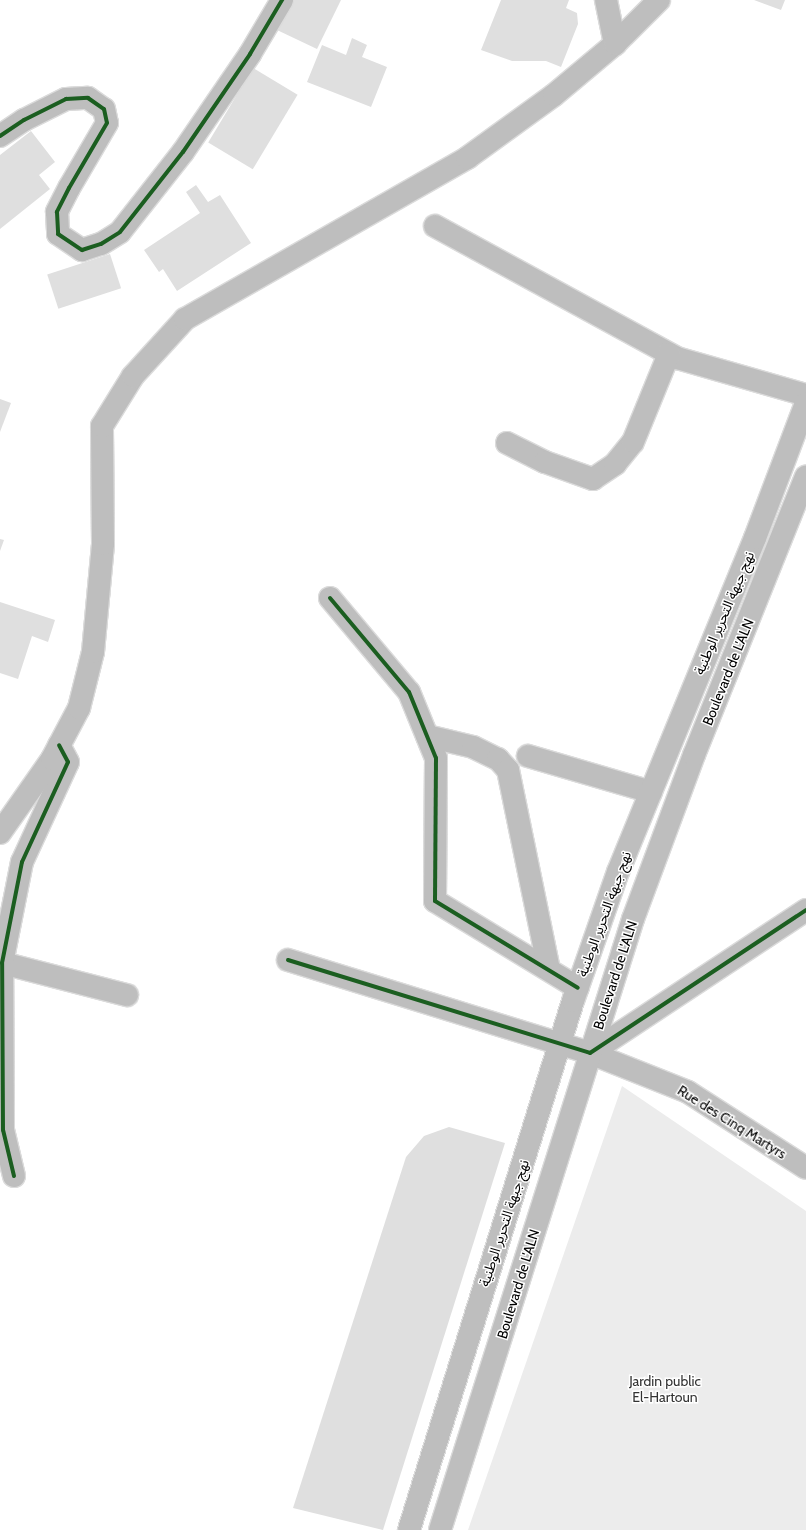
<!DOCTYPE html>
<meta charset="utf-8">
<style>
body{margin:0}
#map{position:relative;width:806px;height:1530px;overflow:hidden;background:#fff;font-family:Cabin,"Noto Sans Arabic",sans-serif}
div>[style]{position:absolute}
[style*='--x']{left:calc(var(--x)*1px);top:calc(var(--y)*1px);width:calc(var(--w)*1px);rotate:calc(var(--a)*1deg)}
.green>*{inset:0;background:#ececec}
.building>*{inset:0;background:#dfdfdf;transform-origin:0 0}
.roads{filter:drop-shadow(1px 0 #dbdbdb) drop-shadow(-1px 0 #dbdbdb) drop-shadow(0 1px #dbdbdb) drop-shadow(0 -1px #dbdbdb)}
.minor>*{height:22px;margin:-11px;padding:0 11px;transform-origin:11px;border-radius:11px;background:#bebebe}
.major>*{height:22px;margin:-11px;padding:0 11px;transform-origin:11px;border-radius:11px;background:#bebebe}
.cycleway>*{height:4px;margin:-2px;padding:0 2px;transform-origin:2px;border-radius:2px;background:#1b5e20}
span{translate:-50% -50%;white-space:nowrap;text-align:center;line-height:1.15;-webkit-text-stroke:3px #fff;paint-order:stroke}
.street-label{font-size:14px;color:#000}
.park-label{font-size:14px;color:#333}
</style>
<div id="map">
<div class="green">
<i style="clip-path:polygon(622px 1086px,806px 1211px,806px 1530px,468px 1530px)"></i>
</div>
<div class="building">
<i style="clip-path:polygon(291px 0,341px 0,317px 49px,277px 30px)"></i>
<i style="clip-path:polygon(501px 0,569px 0,566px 8px,577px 13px,578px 24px,561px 67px,546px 61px,512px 61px,481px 50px)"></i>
<i style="clip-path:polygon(754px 0,785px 0,781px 10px)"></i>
<i style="clip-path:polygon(352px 38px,367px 45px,362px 57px,387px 67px,371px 107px,307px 82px,322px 45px,346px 55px)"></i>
<i style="left:253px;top:68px;width:52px;height:87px;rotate:31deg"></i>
<i style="clip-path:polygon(31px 131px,55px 162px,39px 175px,50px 189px,0 229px,0 155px)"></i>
<i style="clip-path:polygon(196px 185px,208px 202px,220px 195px,251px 243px,177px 291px,163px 269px,159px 272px,144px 250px,200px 213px,186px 192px)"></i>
<i style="left:110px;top:254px;width:36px;height:66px;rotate:72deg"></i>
<i style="clip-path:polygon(0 399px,11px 403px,0 432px)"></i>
<i style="clip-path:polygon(0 539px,4px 540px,0 551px)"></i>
<i style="clip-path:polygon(0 602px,55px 620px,48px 642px,32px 636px,18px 679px,0 673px)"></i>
<i style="clip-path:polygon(449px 1127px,505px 1143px,383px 1530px,293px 1508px,406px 1157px,424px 1136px)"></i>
</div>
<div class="roads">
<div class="minor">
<i style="--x:606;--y:0;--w:45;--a:78.4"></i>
<i style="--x:0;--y:136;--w:29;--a:-34"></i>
<i style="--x:24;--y:120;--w:47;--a:-26.6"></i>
<i style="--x:66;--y:99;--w:22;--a:-3"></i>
<i style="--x:88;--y:98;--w:19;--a:35"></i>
<i style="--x:104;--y:109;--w:14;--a:78"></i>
<i style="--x:107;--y:123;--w:75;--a:120.3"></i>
<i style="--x:69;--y:188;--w:27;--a:117"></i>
<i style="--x:57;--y:212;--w:22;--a:87"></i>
<i style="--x:58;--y:234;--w:29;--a:34"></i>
<i style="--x:82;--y:250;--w:20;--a:-18"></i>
<i style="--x:101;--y:244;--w:22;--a:-32"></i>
<i style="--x:120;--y:232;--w:102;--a:-51.8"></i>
<i style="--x:183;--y:152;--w:119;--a:-55.6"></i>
<i style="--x:250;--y:54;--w:63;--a:-59.3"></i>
<i style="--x:435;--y:226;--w:276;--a:28.6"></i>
<i style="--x:677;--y:358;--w:134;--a:16"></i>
<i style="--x:507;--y:443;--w:42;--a:26.6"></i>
<i style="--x:545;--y:462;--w:51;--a:19.5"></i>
<i style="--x:593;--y:479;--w:27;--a:-34"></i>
<i style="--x:615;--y:464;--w:28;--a:-51"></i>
<i style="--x:633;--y:442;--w:95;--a:-67.8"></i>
<i style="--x:330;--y:598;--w:123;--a:50"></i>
<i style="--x:409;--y:692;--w:71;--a:67.8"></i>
<i style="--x:436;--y:758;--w:143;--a:90.4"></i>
<i style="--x:435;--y:901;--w:167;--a:31.3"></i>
<i style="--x:427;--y:736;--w:47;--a:13.4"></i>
<i style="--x:473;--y:747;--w:28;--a:26"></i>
<i style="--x:498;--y:759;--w:15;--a:48"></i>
<i style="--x:508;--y:770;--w:203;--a:78.4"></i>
<i style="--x:528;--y:756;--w:128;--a:16.3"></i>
<i style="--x:288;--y:960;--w:316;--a:17.1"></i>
<i style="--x:590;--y:1053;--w:259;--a:-33.5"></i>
<i style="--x:2;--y:963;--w:129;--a:14.4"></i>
<i style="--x:590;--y:1053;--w:105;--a:21.7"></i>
<i style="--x:688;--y:1092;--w:140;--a:32.8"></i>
<i style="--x:14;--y:1176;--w:47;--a:-103.4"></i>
<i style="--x:3;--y:1130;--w:167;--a:-90.3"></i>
<i style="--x:2;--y:963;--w:103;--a:-78.8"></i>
<i style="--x:22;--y:862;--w:110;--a:-65.3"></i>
<i style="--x:68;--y:762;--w:19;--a:-118"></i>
</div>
<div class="major">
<i style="--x:0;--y:833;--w:90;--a:-54.9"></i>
<i style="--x:52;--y:759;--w:58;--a:-62.1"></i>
<i style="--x:79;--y:708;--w:58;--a:-76"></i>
<i style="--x:93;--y:652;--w:108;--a:-84.7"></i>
<i style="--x:103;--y:544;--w:118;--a:-90.5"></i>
<i style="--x:102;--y:426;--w:59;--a:-58.2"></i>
<i style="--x:133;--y:376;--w:77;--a:-47.6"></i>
<i style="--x:185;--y:319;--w:325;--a:-29.7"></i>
<i style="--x:467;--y:158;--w:107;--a:-35.9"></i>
<i style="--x:554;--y:95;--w:80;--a:-39.9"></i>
<i style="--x:615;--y:44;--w:62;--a:-45"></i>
<i style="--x:409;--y:1530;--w:554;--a:-72.78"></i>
<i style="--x:573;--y:1001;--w:137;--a:-70.8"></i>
<i style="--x:618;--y:872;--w:361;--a:-67.7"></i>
<i style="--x:755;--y:538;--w:144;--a:-69.3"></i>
<i style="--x:440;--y:1530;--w:641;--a:-72.47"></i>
<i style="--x:633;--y:919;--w:175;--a:-69.6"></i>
<i style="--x:694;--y:755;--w:300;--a:-68.1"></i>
</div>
</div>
<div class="cycleway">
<i style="--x:0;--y:136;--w:29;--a:-34"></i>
<i style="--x:24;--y:120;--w:47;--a:-26.6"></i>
<i style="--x:66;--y:99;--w:22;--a:-3"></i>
<i style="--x:88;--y:98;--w:19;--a:35"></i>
<i style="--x:104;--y:109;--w:14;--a:78"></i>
<i style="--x:107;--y:123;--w:75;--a:120.3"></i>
<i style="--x:69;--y:188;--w:27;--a:117"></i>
<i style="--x:57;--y:212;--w:22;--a:87"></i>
<i style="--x:58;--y:234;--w:29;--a:34"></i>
<i style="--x:82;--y:250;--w:20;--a:-18"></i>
<i style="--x:101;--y:244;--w:22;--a:-32"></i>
<i style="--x:120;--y:232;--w:102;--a:-51.8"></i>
<i style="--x:183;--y:152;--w:119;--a:-55.6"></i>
<i style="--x:250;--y:54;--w:63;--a:-59.3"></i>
<i style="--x:330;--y:598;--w:123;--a:50"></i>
<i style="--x:409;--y:692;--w:71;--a:67.8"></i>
<i style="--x:436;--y:758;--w:143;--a:90.4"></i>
<i style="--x:435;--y:901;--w:167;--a:31.3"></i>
<i style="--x:288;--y:960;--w:316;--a:17.1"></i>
<i style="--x:590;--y:1053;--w:259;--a:-33.5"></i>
<i style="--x:14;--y:1176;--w:47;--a:-103.4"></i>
<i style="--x:3;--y:1130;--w:167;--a:-90.3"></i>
<i style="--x:2;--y:963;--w:103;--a:-78.8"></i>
<i style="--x:22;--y:862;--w:110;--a:-65.3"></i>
<i style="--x:68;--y:762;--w:19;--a:-118"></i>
</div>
<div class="street-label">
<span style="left:724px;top:613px;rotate:-67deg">نهج جبهة التحرير الوطنية</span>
<span style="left:728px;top:672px;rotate:-68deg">Boulevard de L'ALN</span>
<span style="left:604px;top:914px;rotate:-70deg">نهج جبهة التحرير الوطنية</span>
<span style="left:615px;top:975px;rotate:-72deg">Boulevard de L'ALN</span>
<span style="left:732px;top:1122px;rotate:32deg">Rue des Cinq Martyrs</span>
<span style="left:504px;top:1223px;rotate:-72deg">نهج جبهة التحرير الوطنية</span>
<span style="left:518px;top:1284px;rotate:-73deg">Boulevard de L'ALN</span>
</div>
<div class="park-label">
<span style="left:665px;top:1389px">Jardin public<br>El-Hartoun</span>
</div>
</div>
